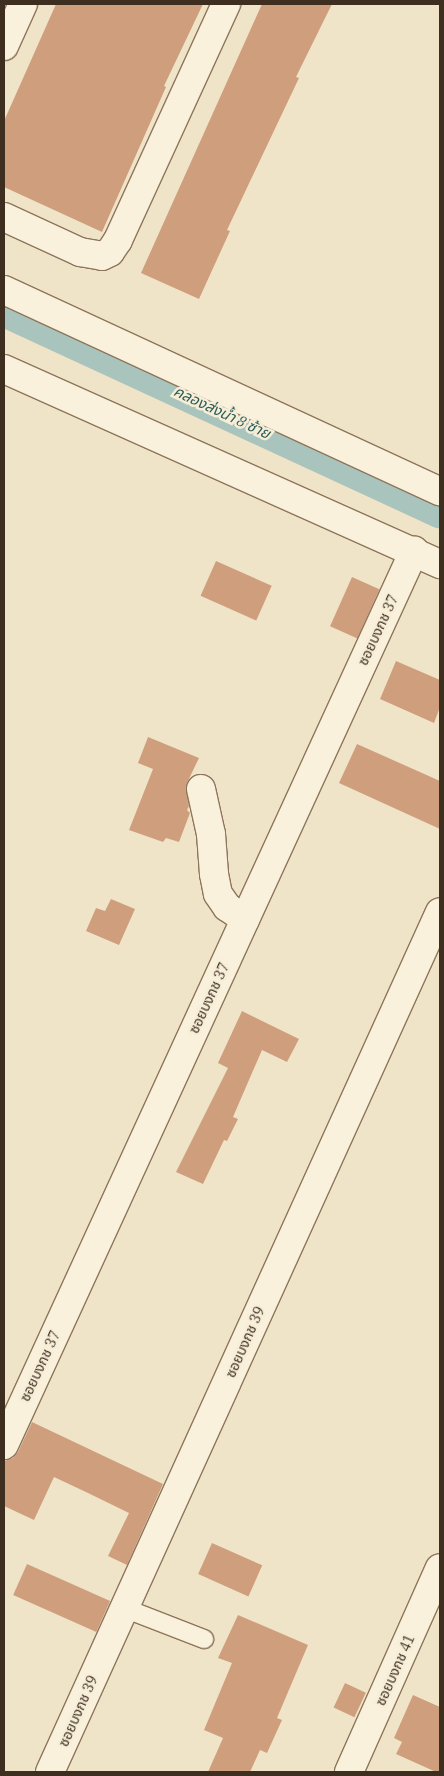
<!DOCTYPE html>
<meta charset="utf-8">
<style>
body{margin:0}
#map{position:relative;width:444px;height:1776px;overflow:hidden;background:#f0e4c8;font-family:"IBM Plex Serif","Noto Sans Thai",serif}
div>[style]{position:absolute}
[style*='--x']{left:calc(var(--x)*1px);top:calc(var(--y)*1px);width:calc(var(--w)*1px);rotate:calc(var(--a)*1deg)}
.canal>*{height:30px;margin:-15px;padding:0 15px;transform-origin:15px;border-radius:15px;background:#a9c4bc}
.building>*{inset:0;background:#cf9f7d;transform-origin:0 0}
.roads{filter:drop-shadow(1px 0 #8d765c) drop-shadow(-1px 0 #8d765c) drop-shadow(0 1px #8d765c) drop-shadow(0 -1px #8d765c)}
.lane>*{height:18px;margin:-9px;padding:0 9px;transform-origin:9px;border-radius:9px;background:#faf1dc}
.street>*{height:28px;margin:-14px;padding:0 14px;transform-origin:14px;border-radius:14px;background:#faf1dc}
span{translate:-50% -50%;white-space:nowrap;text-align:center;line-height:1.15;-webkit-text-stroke:5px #f7eed8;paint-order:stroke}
.street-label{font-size:14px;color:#3d2e20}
.water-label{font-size:15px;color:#2f5d5a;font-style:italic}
.frame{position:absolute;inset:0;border:5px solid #3d2e20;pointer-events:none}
</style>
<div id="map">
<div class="canal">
<i style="--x:4;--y:312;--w:480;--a:24.8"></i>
</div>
<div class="building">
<i style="clip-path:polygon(56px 4px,203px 4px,164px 86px,166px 87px,102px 232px,4px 187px,4px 121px)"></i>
<i style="clip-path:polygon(262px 4px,332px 4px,296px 77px,299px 78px,227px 230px,230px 231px,199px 299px,141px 273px)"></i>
<i style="left:216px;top:561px;width:61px;height:38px;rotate:24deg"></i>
<i style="left:352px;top:577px;width:30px;height:54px;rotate:24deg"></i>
<i style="clip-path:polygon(396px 661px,440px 680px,440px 707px,434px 723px,380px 699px)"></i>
<i style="clip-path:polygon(148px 737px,199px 758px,186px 785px,189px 806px,187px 810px,190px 813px,179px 842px,166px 838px,163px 842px,129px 830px,153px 769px,138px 763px)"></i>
<i style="clip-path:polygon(357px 744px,440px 781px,440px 829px,339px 783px)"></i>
<i style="clip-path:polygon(111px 899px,135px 909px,119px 945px,86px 931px,96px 908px,105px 911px)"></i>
<i style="clip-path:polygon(242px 1011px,299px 1039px,287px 1062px,262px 1050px,233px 1117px,238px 1119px,227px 1141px,224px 1140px,203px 1184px,176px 1172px,228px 1068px,218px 1063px)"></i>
<i style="clip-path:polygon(32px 1422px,163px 1484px,127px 1565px,108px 1556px,129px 1513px,88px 1493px,54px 1477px,34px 1520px,4px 1506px,4px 1461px,13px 1458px,18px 1452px)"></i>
<i style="left:212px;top:1543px;width:55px;height:34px;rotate:24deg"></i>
<i style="left:27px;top:1564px;width:91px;height:34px;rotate:24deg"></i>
<i style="clip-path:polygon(238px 1615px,308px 1645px,277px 1718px,282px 1720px,267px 1753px,260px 1750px,250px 1772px,208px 1772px,223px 1738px,204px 1730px,232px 1663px,218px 1658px)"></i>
<i style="left:345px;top:1683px;width:23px;height:27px;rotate:25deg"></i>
<i style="clip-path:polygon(413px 1695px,440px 1707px,440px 1772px,436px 1772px,396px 1754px,402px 1742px,394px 1738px)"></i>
</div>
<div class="roads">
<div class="lane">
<i style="--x:124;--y:1608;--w:86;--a:21.2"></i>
</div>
<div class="street">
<i style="--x:4;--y:46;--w:46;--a:-65.7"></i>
<i style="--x:4;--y:217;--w:84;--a:24.7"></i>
<i style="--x:80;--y:252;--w:22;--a:10"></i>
<i style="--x:102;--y:256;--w:9;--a:-27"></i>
<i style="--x:110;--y:252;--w:14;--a:-56"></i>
<i style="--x:118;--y:240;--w:260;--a:-65.4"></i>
<i style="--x:4;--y:290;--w:480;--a:24.8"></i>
<i style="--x:4;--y:369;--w:478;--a:24.1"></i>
<i style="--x:201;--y:789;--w:46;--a:77.5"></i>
<i style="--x:211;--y:834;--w:40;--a:85.7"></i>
<i style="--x:214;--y:874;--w:20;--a:79"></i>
<i style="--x:218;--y:894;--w:16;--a:55"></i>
<i style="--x:227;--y:907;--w:22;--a:34"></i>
<i style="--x:4;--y:1445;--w:984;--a:-65.36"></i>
<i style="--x:50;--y:1772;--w:944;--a:-65.61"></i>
<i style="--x:349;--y:1772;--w:223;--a:-66"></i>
</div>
</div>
<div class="street-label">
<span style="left:378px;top:630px;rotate:-65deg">ซอยบงกช 37</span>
<span style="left:209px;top:998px;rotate:-65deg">ซอยบงกช 37</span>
<span style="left:245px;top:1342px;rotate:-66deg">ซอยบงกช 39</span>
<span style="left:40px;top:1366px;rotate:-65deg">ซอยบงกช 37</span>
<span style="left:395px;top:1670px;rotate:-66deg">ซอยบงกช 41</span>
<span style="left:78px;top:1711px;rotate:-66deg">ซอยบงกช 39</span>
</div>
<div class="water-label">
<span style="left:222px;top:412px;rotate:25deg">คลองส่งน้ำ 8 ซ้าย</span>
</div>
<div class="frame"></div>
</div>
